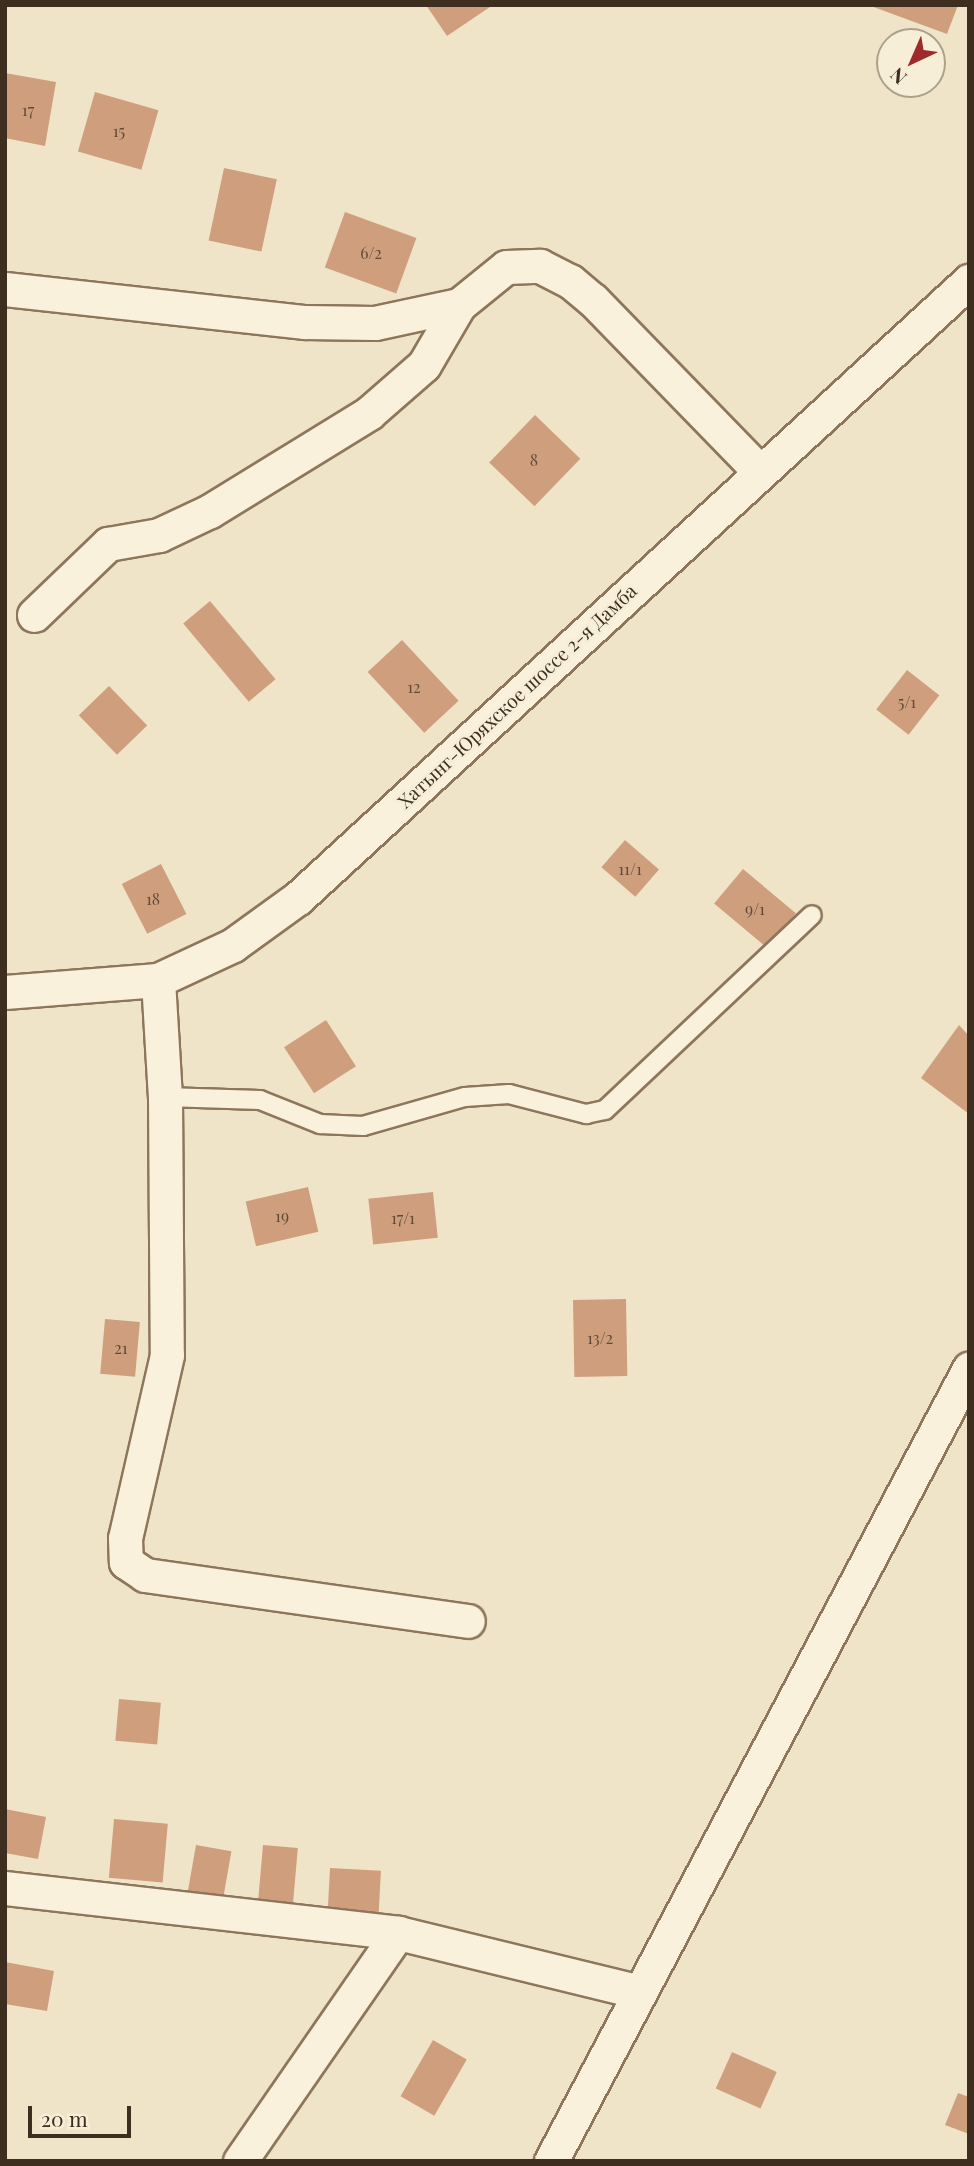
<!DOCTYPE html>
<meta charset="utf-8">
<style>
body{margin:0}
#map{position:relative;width:974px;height:2166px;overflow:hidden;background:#f0e4c8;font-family:"Playfair Display",serif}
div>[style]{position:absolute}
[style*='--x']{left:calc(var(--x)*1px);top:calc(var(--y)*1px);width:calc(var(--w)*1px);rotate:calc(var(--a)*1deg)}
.building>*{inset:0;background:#cf9f7d;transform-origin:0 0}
.roads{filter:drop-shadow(2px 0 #8d765c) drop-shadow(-2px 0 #8d765c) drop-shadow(0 2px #8d765c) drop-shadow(0 -2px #8d765c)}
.service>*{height:18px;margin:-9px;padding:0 9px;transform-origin:9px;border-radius:9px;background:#faf1dc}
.minor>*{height:33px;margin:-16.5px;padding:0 16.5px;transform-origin:16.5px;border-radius:16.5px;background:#faf1dc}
span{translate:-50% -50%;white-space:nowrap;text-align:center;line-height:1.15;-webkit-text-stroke:6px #f7eed8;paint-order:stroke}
.number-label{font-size:16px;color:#624a37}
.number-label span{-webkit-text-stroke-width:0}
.street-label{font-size:19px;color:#3d2e20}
.frame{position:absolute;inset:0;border:7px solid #3d2e20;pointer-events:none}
.north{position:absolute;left:876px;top:28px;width:70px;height:70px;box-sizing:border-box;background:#f7eed8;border:2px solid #ada18e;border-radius:50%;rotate:224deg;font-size:19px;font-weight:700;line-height:28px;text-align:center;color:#3d2e20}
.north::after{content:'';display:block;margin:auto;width:24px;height:32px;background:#9e2a2b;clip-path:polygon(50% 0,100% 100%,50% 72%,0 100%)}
.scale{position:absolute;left:28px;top:2106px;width:103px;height:32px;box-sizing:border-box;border:4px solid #3d2e20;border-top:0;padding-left:9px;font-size:21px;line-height:24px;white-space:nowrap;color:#3d2e20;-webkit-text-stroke:5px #f7eed8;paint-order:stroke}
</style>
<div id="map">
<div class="building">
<i style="clip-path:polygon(426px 5px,493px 5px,447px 36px)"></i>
<i style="clip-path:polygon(868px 5px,958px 5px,947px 34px)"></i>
<i style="clip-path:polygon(5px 73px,56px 82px,45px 146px,5px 138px)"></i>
<i style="left:95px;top:92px;width:66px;height:62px;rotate:16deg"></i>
<i style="left:224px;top:168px;width:54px;height:74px;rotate:12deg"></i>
<i style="left:345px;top:212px;width:76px;height:59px;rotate:20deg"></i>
<i style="left:535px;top:415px;width:63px;height:66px;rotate:44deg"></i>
<i style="left:210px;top:601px;width:102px;height:35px;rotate:50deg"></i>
<i style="left:402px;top:640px;width:83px;height:47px;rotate:47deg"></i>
<i style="left:907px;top:670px;width:41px;height:50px;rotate:38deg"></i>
<i style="left:109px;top:686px;width:55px;height:42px;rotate:46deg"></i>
<i style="left:625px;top:840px;width:45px;height:36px;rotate:41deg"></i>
<i style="left:161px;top:864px;width:56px;height:44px;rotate:63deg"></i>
<i style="left:743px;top:869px;width:69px;height:45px;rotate:40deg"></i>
<i style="left:326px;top:1020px;width:55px;height:50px;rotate:57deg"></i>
<i style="clip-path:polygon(959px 1025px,969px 1036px,969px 1114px,921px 1078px)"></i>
<i style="left:308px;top:1187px;width:46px;height:64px;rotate:77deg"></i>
<i style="left:433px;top:1192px;width:46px;height:65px;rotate:84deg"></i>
<i style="left:626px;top:1299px;width:77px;height:53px;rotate:89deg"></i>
<i style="left:105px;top:1319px;width:35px;height:55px;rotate:5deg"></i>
<i style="left:119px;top:1699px;width:42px;height:42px;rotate:5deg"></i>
<i style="clip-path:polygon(5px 1809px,46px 1817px,38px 1859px,5px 1853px)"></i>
<i style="left:114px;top:1819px;width:54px;height:59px;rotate:5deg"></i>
<i style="left:196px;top:1845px;width:36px;height:50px;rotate:10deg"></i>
<i style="left:263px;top:1845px;width:35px;height:55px;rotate:5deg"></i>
<i style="left:330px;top:1868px;width:51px;height:49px;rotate:3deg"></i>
<i style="clip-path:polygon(5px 1962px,54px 1971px,47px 2011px,5px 2004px)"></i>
<i style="left:433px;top:2040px;width:39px;height:65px;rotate:30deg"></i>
<i style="left:732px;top:2052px;width:49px;height:40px;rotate:24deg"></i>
<i style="clip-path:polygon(958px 2093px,969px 2097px,969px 2134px,945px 2125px)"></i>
</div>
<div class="roads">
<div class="service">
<i style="--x:165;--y:1097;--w:95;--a:1.8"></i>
<i style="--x:260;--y:1100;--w:65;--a:21.8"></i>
<i style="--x:320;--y:1124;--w:43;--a:2.7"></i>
<i style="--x:363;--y:1126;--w:106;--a:-15.9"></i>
<i style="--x:465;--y:1097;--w:44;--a:-3.9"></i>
<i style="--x:509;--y:1094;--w:80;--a:14.6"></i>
<i style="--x:586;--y:1114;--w:19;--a:-12"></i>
<i style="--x:605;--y:1110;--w:284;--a:-43.3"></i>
</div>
<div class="minor">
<i style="--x:5;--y:289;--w:302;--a:6.3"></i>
<i style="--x:305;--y:322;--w:70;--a:0.8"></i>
<i style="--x:375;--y:323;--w:86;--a:-12.1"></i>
<i style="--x:459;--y:305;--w:60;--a:-39"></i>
<i style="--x:506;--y:267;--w:34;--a:-2"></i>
<i style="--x:540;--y:266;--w:34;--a:27"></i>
<i style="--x:570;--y:281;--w:30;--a:40"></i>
<i style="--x:593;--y:300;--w:240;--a:45.8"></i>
<i style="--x:34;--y:615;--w:103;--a:-43.8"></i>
<i style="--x:108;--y:544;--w:52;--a:-10"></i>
<i style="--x:159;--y:535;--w:56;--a:-25.2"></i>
<i style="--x:210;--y:511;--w:187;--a:-31.6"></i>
<i style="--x:369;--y:413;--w:73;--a:-41.1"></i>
<i style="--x:424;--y:365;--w:69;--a:-59.7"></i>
<i style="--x:158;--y:980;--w:117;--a:86.6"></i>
<i style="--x:165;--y:1097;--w:258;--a:89.6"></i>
<i style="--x:167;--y:1355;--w:188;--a:102.9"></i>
<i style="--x:125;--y:1538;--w:24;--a:88"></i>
<i style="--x:126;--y:1562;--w:23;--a:34"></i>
<i style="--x:145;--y:1575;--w:326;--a:8.1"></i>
<i style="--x:5;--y:992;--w:153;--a:-4.5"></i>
<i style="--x:158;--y:980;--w:83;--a:-25"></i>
<i style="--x:233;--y:945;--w:80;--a:-35.9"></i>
<i style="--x:298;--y:898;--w:912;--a:-42.6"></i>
<i style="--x:5;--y:1888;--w:396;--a:6.5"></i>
<i style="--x:398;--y:1933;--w:249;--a:13.7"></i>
<i style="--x:240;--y:2161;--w:277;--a:-55.3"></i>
<i style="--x:551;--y:2161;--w:896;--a:-62.18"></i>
</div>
</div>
<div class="number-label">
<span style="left:28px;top:110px">17</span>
<span style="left:119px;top:131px">15</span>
<span style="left:371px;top:253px">6/2</span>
<span style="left:534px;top:460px">8</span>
<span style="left:414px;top:687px">12</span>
<span style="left:907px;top:702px">5/1</span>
<span style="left:630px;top:869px">11/1</span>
<span style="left:153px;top:899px">18</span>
<span style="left:755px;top:909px">9/1</span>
<span style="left:282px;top:1216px">19</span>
<span style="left:403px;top:1218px">17/1</span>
<span style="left:600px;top:1338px">13/2</span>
<span style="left:121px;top:1348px">21</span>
</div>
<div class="street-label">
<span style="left:517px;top:696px;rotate:-43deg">Хатынг-Юряхское шоссе 2-я Дамба</span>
</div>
<div class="frame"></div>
<div class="north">N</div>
<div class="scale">20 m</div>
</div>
